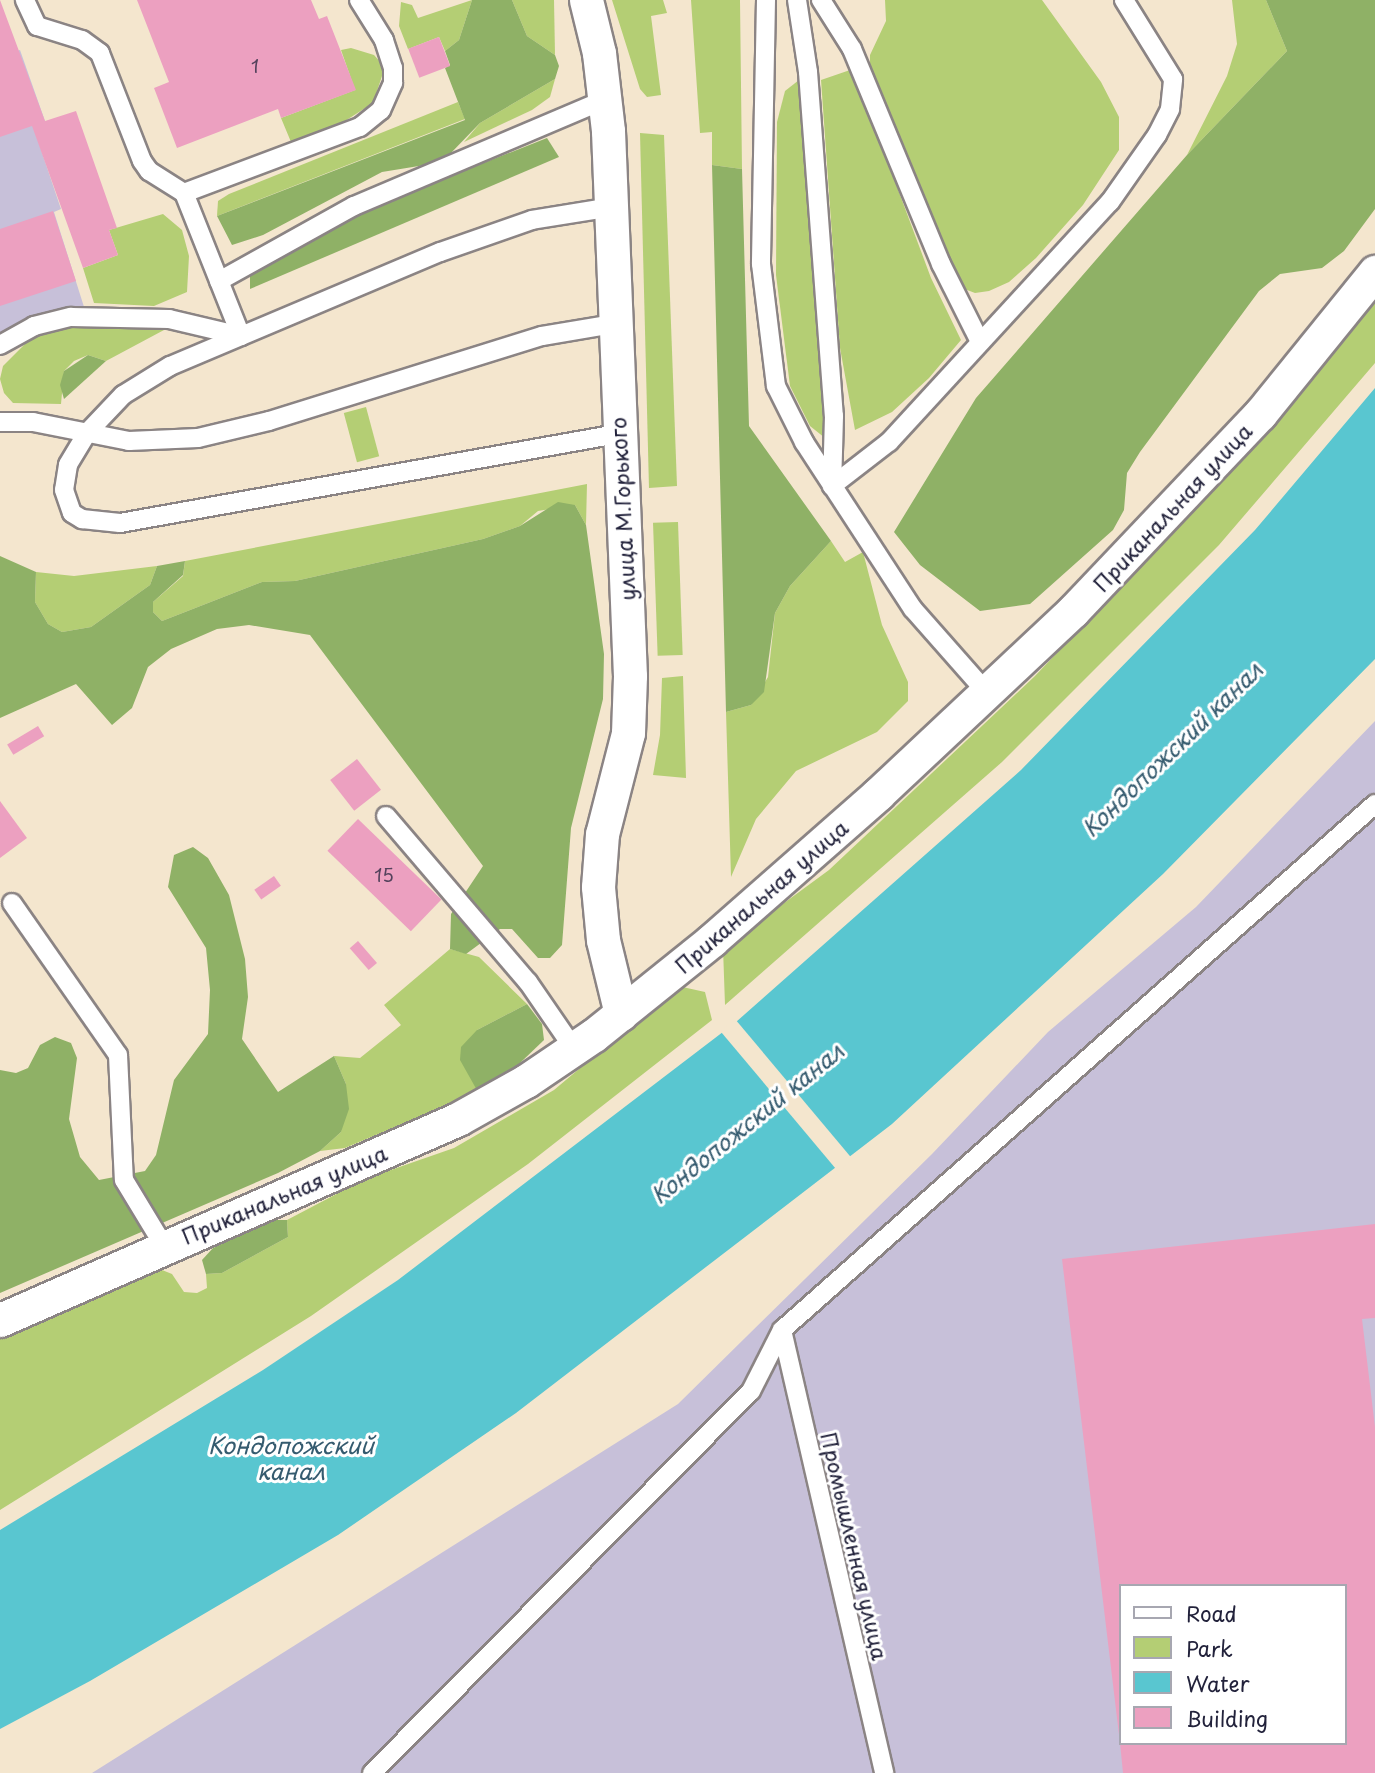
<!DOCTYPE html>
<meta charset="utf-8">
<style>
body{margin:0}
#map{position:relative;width:1375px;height:1773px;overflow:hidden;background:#f4e6ce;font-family:"Playpen Sans",sans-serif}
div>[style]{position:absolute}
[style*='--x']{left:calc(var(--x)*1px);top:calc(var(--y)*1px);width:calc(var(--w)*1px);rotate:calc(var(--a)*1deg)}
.industrial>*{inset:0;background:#c7c0d9}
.green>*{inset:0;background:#b4ce74;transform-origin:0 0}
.forest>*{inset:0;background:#8fb166}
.water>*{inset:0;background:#59c6d0}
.pier>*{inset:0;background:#f4e6ce;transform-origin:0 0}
.building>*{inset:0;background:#eca0c0;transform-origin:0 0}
.roads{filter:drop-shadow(2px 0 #8b8484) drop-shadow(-2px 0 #8b8484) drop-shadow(0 2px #8b8484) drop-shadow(0 -2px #8b8484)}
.service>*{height:18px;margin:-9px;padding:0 9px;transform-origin:9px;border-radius:9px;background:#fff}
.minor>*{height:33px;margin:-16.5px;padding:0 16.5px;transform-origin:16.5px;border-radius:16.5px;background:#fff}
span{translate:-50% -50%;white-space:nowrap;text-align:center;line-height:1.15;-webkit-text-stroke:6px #fff;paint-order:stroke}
.number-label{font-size:18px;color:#54425c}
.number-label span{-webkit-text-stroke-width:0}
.street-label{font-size:21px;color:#22223b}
.water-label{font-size:23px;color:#355b6f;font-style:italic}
.legend{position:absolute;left:1119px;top:1584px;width:228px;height:161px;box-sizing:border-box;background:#fff;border:2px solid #a7a7b1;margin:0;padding:9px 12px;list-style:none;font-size:21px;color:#22223b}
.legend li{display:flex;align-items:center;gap:14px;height:35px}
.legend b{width:35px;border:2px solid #a7a7b1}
</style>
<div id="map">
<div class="industrial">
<i style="clip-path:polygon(20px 50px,45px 121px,33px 126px,61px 209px,54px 212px,85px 310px,0 337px,0 57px)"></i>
<i style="clip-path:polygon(evenodd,1375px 721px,1375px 1773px,92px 1773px,678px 1404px,932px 1154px,1048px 1032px,1196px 907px,1375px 721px,1121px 1586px,1345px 1586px,1345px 1743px,1121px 1743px,1121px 1586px)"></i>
</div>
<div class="green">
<i style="clip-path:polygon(472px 0,459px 40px,445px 51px,439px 37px,408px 49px,399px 26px,401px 2px,412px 5px,418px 18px)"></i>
<i style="clip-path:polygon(512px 0,554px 0,555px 55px,527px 36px)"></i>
<i style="clip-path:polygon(612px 0,663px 0,667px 13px,651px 16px,661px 95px,647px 97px,640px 89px)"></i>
<i style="clip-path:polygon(691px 0,740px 0,742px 169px,712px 165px,712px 132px,700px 133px)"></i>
<i style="clip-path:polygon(885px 0,1042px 0,1101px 82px,1119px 117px,1119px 150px,1083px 205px,1036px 258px,1009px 282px,989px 291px,975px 293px,962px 288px,870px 69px,870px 55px,886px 21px)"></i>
<i style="clip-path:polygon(1232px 0,1266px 0,1287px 51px,1187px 155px,1227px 76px,1237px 44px)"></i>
<i style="clip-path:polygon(351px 48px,374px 55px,382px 64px,382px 76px,373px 103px,345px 121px,291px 142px,281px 118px,355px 90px,341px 50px)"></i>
<i style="clip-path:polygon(853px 69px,931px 278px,961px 340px,929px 378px,892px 412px,855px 430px,840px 348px,821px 80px)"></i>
<i style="clip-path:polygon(555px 79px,550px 97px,532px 110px,464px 142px,480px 123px)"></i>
<i style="clip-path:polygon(799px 80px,825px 438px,810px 426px,790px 386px,776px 275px,777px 122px,785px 91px)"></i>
<i style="clip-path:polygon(458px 102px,465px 119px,217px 216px,218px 201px,229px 194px)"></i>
<i style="clip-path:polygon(640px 133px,664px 135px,677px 486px,649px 488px)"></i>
<i style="clip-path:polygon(163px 214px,182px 230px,189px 256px,187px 292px,154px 306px,94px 303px,83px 268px,118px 255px,109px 230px)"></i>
<i style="clip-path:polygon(1375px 303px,1375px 363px,1219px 545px,1002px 762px,725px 1005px,723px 948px,829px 870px,1035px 676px,1259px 441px)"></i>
<i style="clip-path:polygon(99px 326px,164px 330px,106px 361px,88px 355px,74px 361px,64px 371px,61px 404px,13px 403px,4px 393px,0 379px,3px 366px,31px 338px,49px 329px)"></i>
<i style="left:366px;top:407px;width:51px;height:23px;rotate:75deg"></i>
<i style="clip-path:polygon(587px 484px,586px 525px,575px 505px,538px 511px,520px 526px,483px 539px,295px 581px,262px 582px,162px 621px,153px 612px,153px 602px,183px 576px,185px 561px)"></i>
<i style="left:678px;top:522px;width:133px;height:25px;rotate:88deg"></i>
<i style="clip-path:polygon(831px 541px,845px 562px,863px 552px,882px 625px,908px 682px,908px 701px,877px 732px,796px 771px,756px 819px,731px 877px,726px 712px,751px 705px,768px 677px,775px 613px,790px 586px)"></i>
<i style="clip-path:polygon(157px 566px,150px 585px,91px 627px,62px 632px,48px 624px,35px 602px,36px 572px,74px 576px)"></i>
<i style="clip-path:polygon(683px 676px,686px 778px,653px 775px,660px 735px,662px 678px)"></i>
<i style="clip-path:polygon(450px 949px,479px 957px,527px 1004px,477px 1030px,478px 1092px,345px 1148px,320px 1151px,341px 1132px,346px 1084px,334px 1056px,360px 1058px,401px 1025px,384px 1005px)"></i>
<i style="clip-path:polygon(678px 986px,705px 992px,712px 1020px,528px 1164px,311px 1316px,0 1510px,0 1334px,157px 1268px,172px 1274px,184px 1292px,197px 1293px,207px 1288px,206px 1274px,222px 1273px,288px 1237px,287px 1220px,365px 1179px,454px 1148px,554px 1090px)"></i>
</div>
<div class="forest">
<i style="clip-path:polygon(472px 0,512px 0,527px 36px,555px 55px,559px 66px,555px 79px,480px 123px,449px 155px,425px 165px,382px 172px,263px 235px,232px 245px,217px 216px,465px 120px,445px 68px,450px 65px,445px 51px,459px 40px)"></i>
<i style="clip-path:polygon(1266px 0,1375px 0,1375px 209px,1344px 251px,1322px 268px,1280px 274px,1259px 291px,1140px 452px,1127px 473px,1124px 510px,1113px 530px,1030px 604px,980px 611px,920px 565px,894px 532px,976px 398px,1187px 155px,1287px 51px)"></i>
<i style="clip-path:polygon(547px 138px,559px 157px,250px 289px,250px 275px,259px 264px,367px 209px)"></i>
<i style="clip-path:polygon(712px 165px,742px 169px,749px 426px,831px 541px,790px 586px,775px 613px,764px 692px,751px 705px,726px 712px)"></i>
<i style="clip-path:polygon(88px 355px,106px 361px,64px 399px,60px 385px,64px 371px)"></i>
<i style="clip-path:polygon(558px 502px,575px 505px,586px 525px,604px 654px,603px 699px,571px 828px,562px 945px,550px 958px,538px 958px,512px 929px,500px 929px,466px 954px,450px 949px,451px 914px,483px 866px,310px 635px,249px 625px,217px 629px,171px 649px,148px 667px,132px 708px,112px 725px,76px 684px,0 718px,0 556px,36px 572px,35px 602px,48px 624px,62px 632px,91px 627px,150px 585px,157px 566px,185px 561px,183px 575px,153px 602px,153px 612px,162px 621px,262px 582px,295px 581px,483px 539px,520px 526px)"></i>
<i style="clip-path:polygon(193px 847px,208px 858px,229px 895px,245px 959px,248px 997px,242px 1039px,278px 1092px,334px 1056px,346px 1084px,349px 1109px,341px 1132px,320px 1151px,278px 1173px,0 1293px,0 1070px,16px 1073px,28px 1068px,40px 1045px,55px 1037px,71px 1043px,77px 1058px,69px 1119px,80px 1157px,99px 1180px,145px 1171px,156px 1155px,174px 1080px,208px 1034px,210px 990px,206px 948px,168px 887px,174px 855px)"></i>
<i style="clip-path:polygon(527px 1004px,542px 1024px,544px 1040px,499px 1083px,478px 1092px,460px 1060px,461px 1047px,477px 1030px)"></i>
<i style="clip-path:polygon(273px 1220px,287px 1220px,288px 1237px,222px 1273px,206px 1274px,202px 1260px,213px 1248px)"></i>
</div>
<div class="water">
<i style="clip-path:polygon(1375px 388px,1375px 659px,1163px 874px,892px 1124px,516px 1413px,338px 1535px,90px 1681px,0 1729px,0 1530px,263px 1370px,398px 1280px,736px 1022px,1021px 770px,1255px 530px)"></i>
</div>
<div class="pier">
<i style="left:735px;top:1019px;width:183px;height:19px;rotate:50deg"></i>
</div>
<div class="building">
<i style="clip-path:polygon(0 0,45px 121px,76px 111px,117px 228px,109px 230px,118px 255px,83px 268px,32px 126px,0 137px)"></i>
<i style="clip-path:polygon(137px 0,311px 0,319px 19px,327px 16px,356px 90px,281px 118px,278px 109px,177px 148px,154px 88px,169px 82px)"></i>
<i style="left:439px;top:37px;width:31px;height:33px;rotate:69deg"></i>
<i style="clip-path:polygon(53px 211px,76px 281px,0 306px,0 229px)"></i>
<i style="left:38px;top:726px;width:12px;height:36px;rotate:59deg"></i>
<i style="left:357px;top:759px;width:39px;height:34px;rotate:52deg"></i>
<i style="clip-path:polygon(0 801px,27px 838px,0 858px)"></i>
<i style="left:358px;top:819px;width:116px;height:44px;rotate:44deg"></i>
<i style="left:274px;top:876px;width:12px;height:24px;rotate:55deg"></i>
<i style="left:358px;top:941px;width:29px;height:11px;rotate:49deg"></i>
<i style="clip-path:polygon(1375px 1224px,1375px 1318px,1362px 1319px,1375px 1427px,1375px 1773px,1123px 1773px,1120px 1743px,1345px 1743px,1345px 1586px,1121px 1586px,1120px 1743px,1062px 1259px)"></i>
</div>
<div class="roads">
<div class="service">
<i style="--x:766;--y:0;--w:264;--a:91.1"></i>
<i style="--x:761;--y:264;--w:123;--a:83"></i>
<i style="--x:776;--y:386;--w:63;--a:63.4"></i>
<i style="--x:804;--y:442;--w:199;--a:56.9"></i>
<i style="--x:913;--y:609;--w:112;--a:48.6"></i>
<i style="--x:797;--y:0;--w:73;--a:81.3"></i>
<i style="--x:808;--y:72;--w:345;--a:85.7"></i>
<i style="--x:834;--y:416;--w:70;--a:91.6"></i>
<i style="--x:821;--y:0;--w:58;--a:57.7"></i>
<i style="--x:852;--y:49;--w:233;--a:67.5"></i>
<i style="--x:941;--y:264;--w:87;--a:63.4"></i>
<i style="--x:184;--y:193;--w:188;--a:-20.6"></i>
<i style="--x:360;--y:127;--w:27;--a:-39"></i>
<i style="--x:381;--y:110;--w:30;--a:-66"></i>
<i style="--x:393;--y:83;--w:15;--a:-90"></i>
<i style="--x:393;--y:68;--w:29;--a:-108"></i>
<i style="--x:384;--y:40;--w:47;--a:-122"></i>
<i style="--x:612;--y:207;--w:81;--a:170.8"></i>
<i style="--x:532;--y:220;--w:97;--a:160.8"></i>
<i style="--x:440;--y:252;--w:293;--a:157.1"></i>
<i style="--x:170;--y:366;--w:55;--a:148.3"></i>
<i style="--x:123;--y:395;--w:52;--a:133.5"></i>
<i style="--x:87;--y:433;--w:37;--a:121"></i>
<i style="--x:68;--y:465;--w:25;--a:99"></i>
<i style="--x:64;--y:490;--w:24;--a:71"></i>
<i style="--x:72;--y:513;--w:12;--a:31"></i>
<i style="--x:82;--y:519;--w:38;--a:6"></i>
<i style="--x:120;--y:523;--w:505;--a:-10.15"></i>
<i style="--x:219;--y:281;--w:154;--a:-29.1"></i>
<i style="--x:354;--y:206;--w:274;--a:-23"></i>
<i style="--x:0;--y:345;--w:39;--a:-29"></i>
<i style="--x:34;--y:326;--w:38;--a:-14"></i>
<i style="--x:71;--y:317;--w:98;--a:1.2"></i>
<i style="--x:169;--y:319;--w:74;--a:13.3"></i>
<i style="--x:241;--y:336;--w:154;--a:-111.7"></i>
<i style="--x:184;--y:193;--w:41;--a:-147.8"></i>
<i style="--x:149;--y:171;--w:12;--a:-125"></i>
<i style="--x:142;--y:161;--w:116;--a:-111.3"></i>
<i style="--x:100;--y:53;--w:22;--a:-144"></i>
<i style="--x:82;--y:40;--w:47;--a:-162.7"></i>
<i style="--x:37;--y:26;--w:29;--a:-115"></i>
<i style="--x:0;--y:422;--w:33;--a:0"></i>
<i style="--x:33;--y:422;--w:98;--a:11.2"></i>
<i style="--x:129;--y:441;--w:69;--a:-2.5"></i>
<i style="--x:198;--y:438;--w:73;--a:-13.5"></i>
<i style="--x:269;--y:421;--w:286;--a:-17.3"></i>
<i style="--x:542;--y:336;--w:73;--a:-9.5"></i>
<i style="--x:832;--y:486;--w:72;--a:-37.7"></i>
<i style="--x:889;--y:442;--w:326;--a:-47.4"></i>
<i style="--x:1110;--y:202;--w:82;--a:-55"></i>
<i style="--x:1157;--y:135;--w:29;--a:-63"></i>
<i style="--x:1170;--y:109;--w:30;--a:-84"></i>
<i style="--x:1173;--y:79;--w:93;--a:-121.8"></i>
<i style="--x:386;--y:816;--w:218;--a:49.5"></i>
<i style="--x:528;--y:982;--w:81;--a:55.5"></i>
<i style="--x:12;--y:903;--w:185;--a:55.1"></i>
<i style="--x:118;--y:1055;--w:125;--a:87.3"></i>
<i style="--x:124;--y:1180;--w:77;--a:58.8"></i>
<i style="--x:782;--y:1330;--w:455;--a:77"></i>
<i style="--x:372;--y:1773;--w:538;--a:-45.23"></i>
<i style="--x:751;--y:1391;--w:68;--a:-63.1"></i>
<i style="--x:782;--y:1330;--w:793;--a:-41.57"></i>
</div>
<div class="minor">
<i style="--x:586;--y:0;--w:55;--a:76.2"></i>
<i style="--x:599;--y:53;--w:79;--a:83.4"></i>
<i style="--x:608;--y:131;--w:545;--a:87.69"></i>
<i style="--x:630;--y:676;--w:57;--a:92"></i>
<i style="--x:628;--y:733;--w:104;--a:104.4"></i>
<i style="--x:602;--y:834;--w:53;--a:94.3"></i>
<i style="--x:598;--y:887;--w:53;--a:84.6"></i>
<i style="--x:603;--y:940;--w:76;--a:76.3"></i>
<i style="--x:0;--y:1320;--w:500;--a:-23.69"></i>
<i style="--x:458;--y:1119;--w:78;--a:-29.2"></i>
<i style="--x:526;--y:1081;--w:82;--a:-34.1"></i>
<i style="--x:594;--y:1035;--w:151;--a:-38.8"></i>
<i style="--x:712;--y:940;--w:221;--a:-41.3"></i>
<i style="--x:878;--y:794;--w:267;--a:-43.2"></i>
<i style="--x:1073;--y:611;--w:272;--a:-46.5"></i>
<i style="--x:1260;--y:414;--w:183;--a:-51"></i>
</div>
</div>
<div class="number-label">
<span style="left:255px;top:66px">1</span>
<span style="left:384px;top:875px">15</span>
</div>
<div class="street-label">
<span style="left:1172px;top:507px;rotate:-47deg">Приканальная улица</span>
<span style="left:622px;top:509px;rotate:-93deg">улица М.Горького</span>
<span style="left:761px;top:896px;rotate:-41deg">Приканальная улица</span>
<span style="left:284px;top:1194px;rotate:-23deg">Приканальная улица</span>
<span style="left:855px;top:1546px;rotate:77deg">Промышленная улица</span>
</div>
<div class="water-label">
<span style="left:1172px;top:749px;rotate:-44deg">Кондопожский канал</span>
<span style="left:747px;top:1123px;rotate:-39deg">Кондопожский канал</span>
<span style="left:291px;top:1458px">Кондопожский<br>канал</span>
</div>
<ul class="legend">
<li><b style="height:9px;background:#fff"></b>Road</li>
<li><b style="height:19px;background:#b4ce74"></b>Park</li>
<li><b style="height:19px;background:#59c6d0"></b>Water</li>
<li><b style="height:19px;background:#eca0c0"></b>Building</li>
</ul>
</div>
